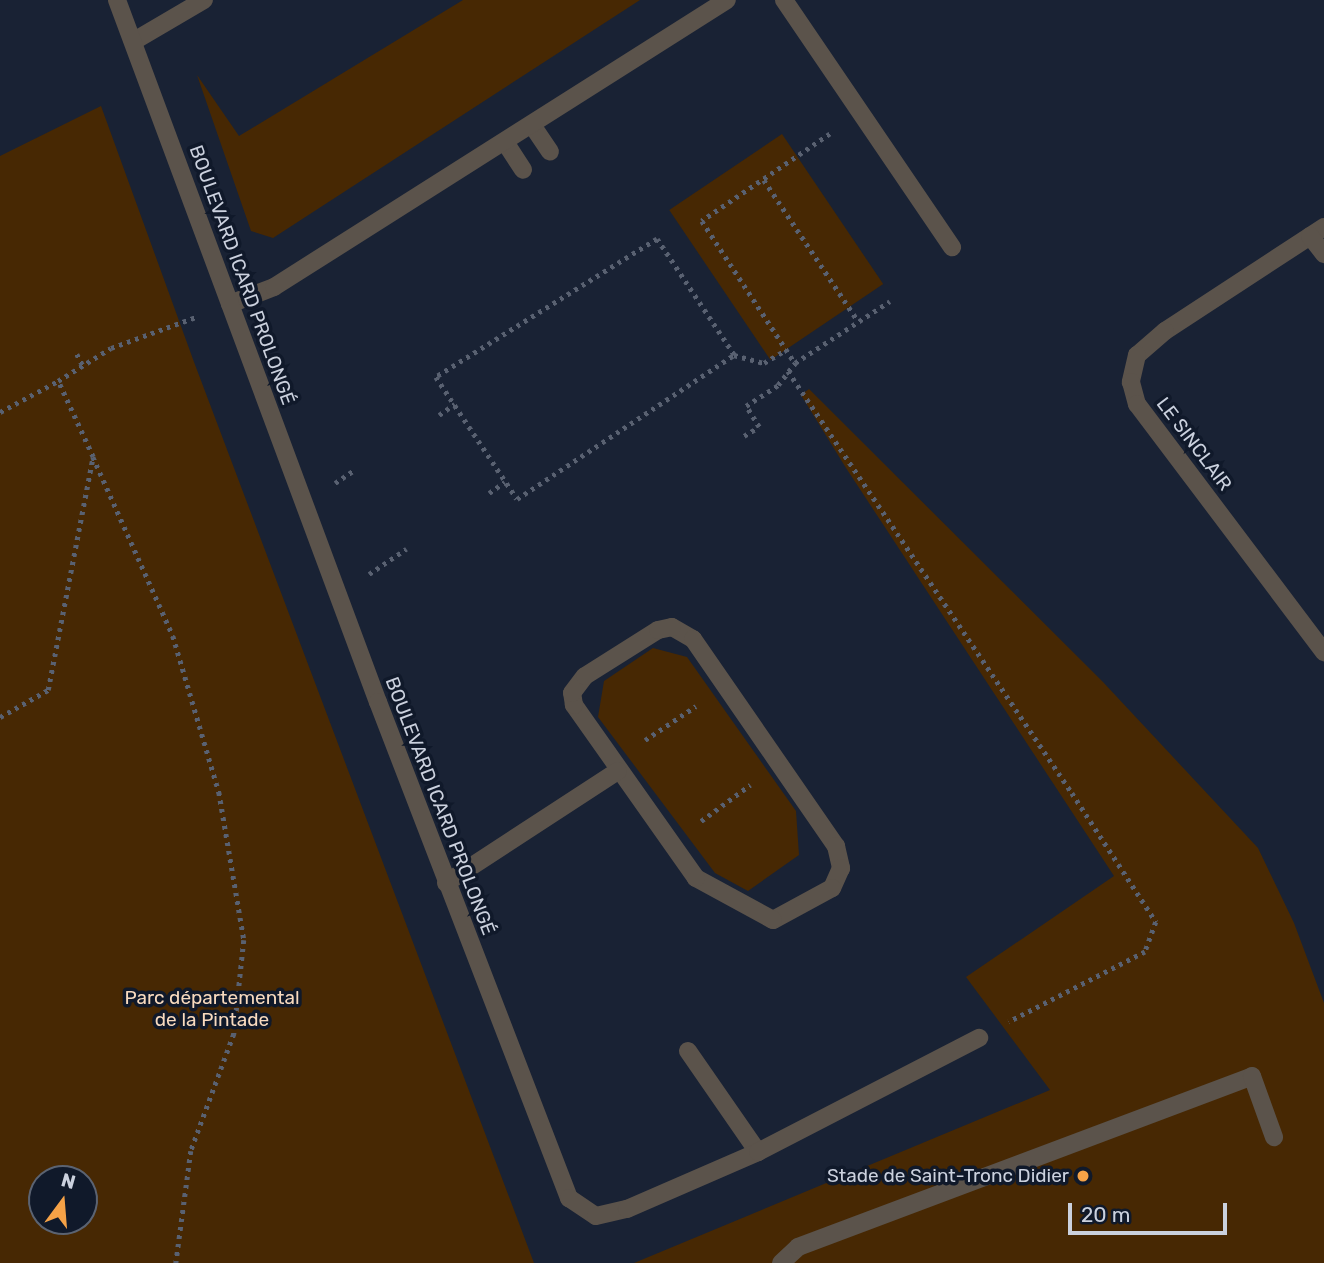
<!DOCTYPE html>
<meta charset="utf-8">
<style>
body{margin:0}
#map{position:relative;width:1324px;height:1263px;overflow:hidden;background:#192234;font-family:Rubik,sans-serif}
div>[style]{position:absolute}
[style*='--x']{left:calc(var(--x)*1px);top:calc(var(--y)*1px);width:calc(var(--w)*1px);rotate:calc(var(--a)*1deg)}
.green>*{inset:0;background:#472803;transform-origin:0 0}
.path>*{height:4.5px;margin-top:-2.25px;transform-origin:0;background:repeating-linear-gradient(90deg,#596171 0 3.5px,transparent 0 8.5px)}
.service>*{height:18px;margin:-9px;padding:0 9px;transform-origin:9px;border-radius:9px;background:#5b534b}
.minor>*{height:18px;margin:-9px;padding:0 9px;transform-origin:9px;border-radius:9px;background:#5b534b}
.dots>*{width:19px;height:19px;translate:-50% -50%;box-sizing:border-box;border:4px solid #10192a;border-radius:50%}
span{translate:-50% -50%;white-space:nowrap;text-align:center;line-height:1.15;-webkit-text-stroke:7px #10192a;paint-order:stroke}
.street-label{font-size:19px;color:#cbd1de}
.park-label{font-size:19px;color:#f8dabe}
.poi-label{font-size:19px;color:#cbd1de}
.right{translate:-100% -50%;text-align:right}
.north{position:absolute;left:28px;top:1165px;width:70px;height:70px;box-sizing:border-box;background:#10192a;border:2px solid #5b6372;border-radius:50%;rotate:16deg;font-size:19px;font-weight:700;line-height:28px;text-align:center;color:#cbd1de}
.north::after{content:'';display:block;margin:auto;width:24px;height:32px;background:#f6a247;clip-path:polygon(50% 0,100% 100%,50% 72%,0 100%)}
.scale{position:absolute;left:1068px;top:1203px;width:159px;height:32px;box-sizing:border-box;border:4px solid #cbd1de;border-top:0;padding-left:9px;font-size:21px;line-height:24px;white-space:nowrap;color:#cbd1de;-webkit-text-stroke:5px #10192a;paint-order:stroke}
</style>
<div id="map">
<div class="green">
<i style="clip-path:polygon(463px 0,640px 0,273px 238px,251px 231px,197px 75px,239px 136px)"></i>
<i style="clip-path:polygon(evenodd,101px 106px,194px 362px,534px 1263px,0 1263px,0 156px,101px 106px,42px 1179px,84px 1179px,84px 1221px,42px 1221px,42px 1179px)"></i>
<i style="left:782px;top:134px;width:181px;height:136px;rotate:56deg"></i>
<i style="clip-path:polygon(809px 389px,1103px 682px,1258px 848px,1294px 923px,1324px 1003px,1324px 1263px,634px 1263px,1050px 1090px,966px 977px,1114px 876px,846px 468px,801px 395px)"></i>
<i style="clip-path:polygon(653px 648px,687px 657px,796px 811px,799px 855px,748px 891px,715px 873px,598px 717px,604px 681px)"></i>
</div>
<div class="path">
<i style="--x:830;--y:134;--w:155;--a:145.8"></i>
<i style="--x:702;--y:221;--w:170;--a:56.8"></i>
<i style="--x:795;--y:363;--w:113;--a:-33.1"></i>
<i style="--x:764;--y:180;--w:169;--a:56.3"></i>
<i style="--x:77;--y:354;--w:13;--a:63"></i>
<i style="--x:734;--y:355;--w:139;--a:-123.6"></i>
<i style="--x:657;--y:239;--w:261;--a:148"></i>
<i style="--x:436;--y:377;--w:146;--a:56.4"></i>
<i style="--x:517;--y:499;--w:260;--a:-33.6"></i>
<i style="--x:734;--y:355;--w:31;--a:15"></i>
<i style="--x:764;--y:363;--w:26;--a:-31"></i>
<i style="--x:788;--y:371;--w:509;--a:56.06"></i>
<i style="--x:1072;--y:793;--w:154;--a:56.9"></i>
<i style="--x:1156;--y:922;--w:32;--a:110"></i>
<i style="--x:1145;--y:952;--w:153;--a:152.8"></i>
<i style="--x:0;--y:412;--w:66;--a:-28.1"></i>
<i style="--x:439;--y:415;--w:19;--a:-35"></i>
<i style="--x:744;--y:436;--w:17;--a:-31"></i>
<i style="--x:759;--y:427;--w:25;--a:-122"></i>
<i style="--x:746;--y:406;--w:38;--a:-33"></i>
<i style="--x:778;--y:385;--w:28;--a:-52"></i>
<i style="--x:93;--y:457;--w:196;--a:65.9"></i>
<i style="--x:173;--y:636;--w:163;--a:73.6"></i>
<i style="--x:219;--y:792;--w:150;--a:80.4"></i>
<i style="--x:244;--y:940;--w:95;--a:96.1"></i>
<i style="--x:234;--y:1034;--w:125;--a:110.2"></i>
<i style="--x:191;--y:1151;--w:113;--a:97.6"></i>
<i style="--x:335;--y:483;--w:23;--a:-34"></i>
<i style="--x:489;--y:493;--w:19;--a:-35"></i>
<i style="--x:369;--y:574;--w:45;--a:-34"></i>
<i style="--x:0;--y:717;--w:55;--a:-29.4"></i>
<i style="--x:48;--y:690;--w:237;--a:-79.1"></i>
<i style="--x:93;--y:457;--w:84;--a:-114.7"></i>
<i style="--x:58;--y:381;--w:62;--a:-31.9"></i>
<i style="--x:111;--y:348;--w:90;--a:-20"></i>
<i style="--x:645;--y:740;--w:61;--a:-33.7"></i>
<i style="--x:701;--y:821;--w:61;--a:-36.3"></i>
</div>
<div class="service">
<i style="--x:784;--y:0;--w:299;--a:55.8"></i>
<i style="--x:134;--y:41;--w:81;--a:-30.4"></i>
<i style="--x:532;--y:125;--w:32;--a:56"></i>
<i style="--x:505;--y:142;--w:33;--a:57"></i>
<i style="--x:1324;--y:227;--w:190;--a:146.8"></i>
<i style="--x:1165;--y:331;--w:37;--a:139"></i>
<i style="--x:1137;--y:355;--w:28;--a:103"></i>
<i style="--x:1131;--y:382;--w:23;--a:75"></i>
<i style="--x:1137;--y:404;--w:311;--a:53"></i>
<i style="--x:1310;--y:236;--w:23;--a:52"></i>
<i style="--x:230;--y:304;--w:47;--a:-21.1"></i>
<i style="--x:274;--y:287;--w:536;--a:-32.36"></i>
<i style="--x:672;--y:627;--w:24;--a:30"></i>
<i style="--x:693;--y:639;--w:252;--a:55.4"></i>
<i style="--x:836;--y:846;--w:23;--a:77"></i>
<i style="--x:841;--y:868;--w:22;--a:114"></i>
<i style="--x:832;--y:888;--w:67;--a:151.5"></i>
<i style="--x:773;--y:920;--w:88;--a:-151.4"></i>
<i style="--x:696;--y:878;--w:212;--a:-125.2"></i>
<i style="--x:574;--y:705;--w:12;--a:-99"></i>
<i style="--x:572;--y:693;--w:21;--a:-53"></i>
<i style="--x:585;--y:676;--w:86;--a:-32.2"></i>
<i style="--x:658;--y:630;--w:14;--a:-12"></i>
<i style="--x:446;--y:883;--w:205;--a:-33.1"></i>
<i style="--x:688;--y:1051;--w:123;--a:55.3"></i>
<i style="--x:781;--y:1263;--w:23;--a:-43"></i>
<i style="--x:798;--y:1247;--w:485;--a:-20.6"></i>
<i style="--x:1252;--y:1076;--w:65;--a:70.2"></i>
</div>
<div class="minor">
<i style="--x:117;--y:0;--w:749;--a:69.61"></i>
<i style="--x:378;--y:702;--w:532;--a:68.94"></i>
<i style="--x:569;--y:1198;--w:32;--a:34"></i>
<i style="--x:596;--y:1216;--w:32;--a:-13"></i>
<i style="--x:627;--y:1209;--w:143;--a:-23.5"></i>
<i style="--x:758;--y:1152;--w:249;--a:-27.3"></i>
</div>
<div class="dots">
<i style="left:1083px;top:1176px;background:#f6a247"></i>
</div>
<div class="street-label">
<span style="left:242px;top:275px;rotate:70deg">BOULEVARD ICARD PROLONGÉ</span>
<span style="left:1194px;top:444px;rotate:53deg">LE SINCLAIR</span>
<span style="left:440px;top:806px;rotate:69deg">BOULEVARD ICARD PROLONGÉ</span>
</div>
<div class="park-label">
<span style="left:212px;top:1009px">Parc départemental<br>de la Pintade</span>
</div>
<div class="poi-label">
<span class="right" style="left:1069px;top:1176px">Stade de Saint-Tronc Didier</span>
</div>
<div class="north">N</div>
<div class="scale">20 m</div>
</div>
